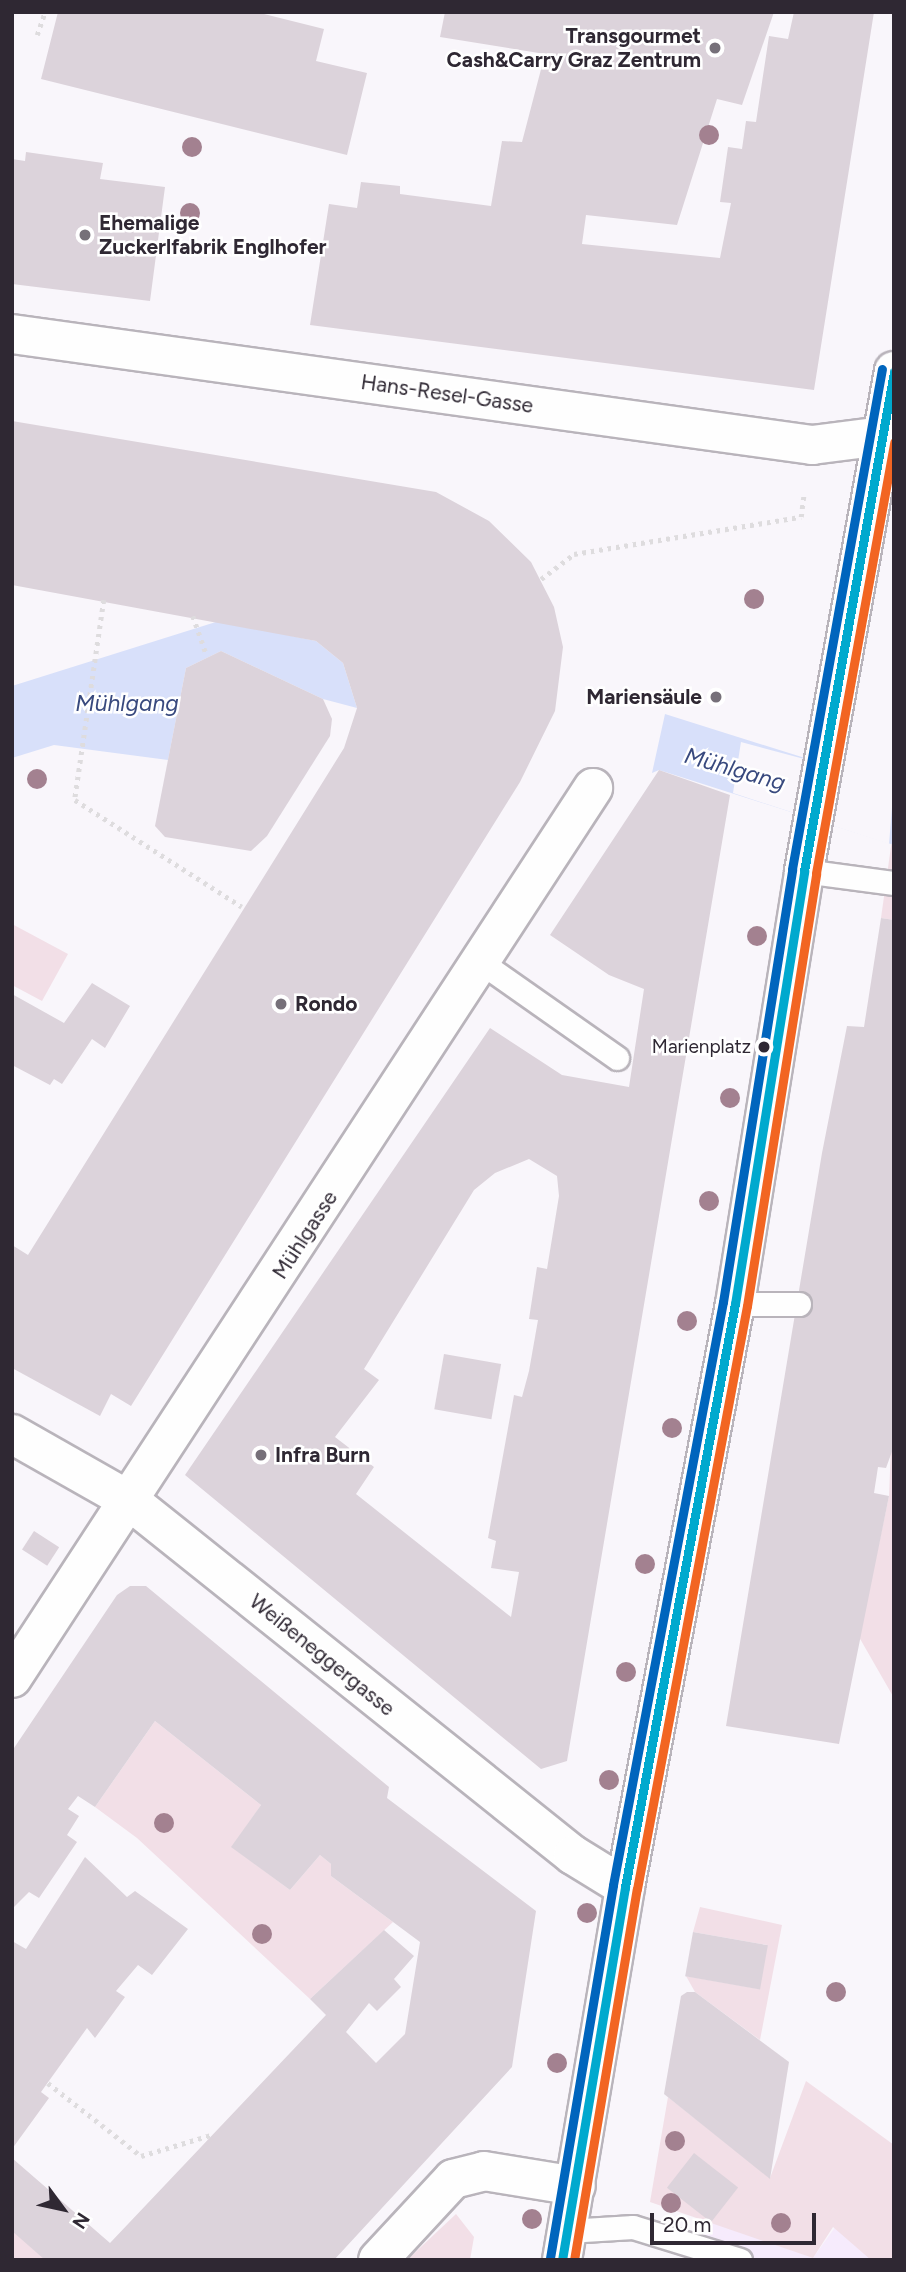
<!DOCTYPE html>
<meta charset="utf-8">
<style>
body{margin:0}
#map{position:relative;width:906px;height:2272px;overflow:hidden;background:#f9f6fb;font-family:Figtree,sans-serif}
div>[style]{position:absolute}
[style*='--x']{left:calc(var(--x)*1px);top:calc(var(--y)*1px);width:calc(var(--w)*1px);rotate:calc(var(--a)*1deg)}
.built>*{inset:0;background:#f6ebfc}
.green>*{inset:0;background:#f2dfe7}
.water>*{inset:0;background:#d8e0fa}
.pier>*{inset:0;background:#f9f6fb}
.building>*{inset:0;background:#dcd3db;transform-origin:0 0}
.path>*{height:4.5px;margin-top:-2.25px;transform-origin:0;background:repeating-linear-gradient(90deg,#dedcde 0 3.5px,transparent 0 8.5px)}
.roads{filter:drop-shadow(2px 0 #b9b4bb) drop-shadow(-2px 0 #b9b4bb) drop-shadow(0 2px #b9b4bb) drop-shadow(0 -2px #b9b4bb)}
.service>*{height:23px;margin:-11.5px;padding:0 11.5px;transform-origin:11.5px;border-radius:11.5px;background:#fefefe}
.minor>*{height:38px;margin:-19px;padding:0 19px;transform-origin:19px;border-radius:19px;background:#fefefe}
.primary>*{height:38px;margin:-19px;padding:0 19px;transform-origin:19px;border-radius:19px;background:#fefefe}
.bus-1>*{height:9px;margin:-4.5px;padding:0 4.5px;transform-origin:4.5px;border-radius:4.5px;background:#00a9ce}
.bus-2>*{height:9px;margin:-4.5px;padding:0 4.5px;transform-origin:4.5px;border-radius:4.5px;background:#f26522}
.bus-3>*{height:9px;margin:-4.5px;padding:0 4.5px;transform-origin:4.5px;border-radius:4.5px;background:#0065bd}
.trees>*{width:20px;height:20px;margin:-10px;border-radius:50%;background:#a38190}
.dots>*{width:19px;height:19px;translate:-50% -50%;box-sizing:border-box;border:4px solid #fff;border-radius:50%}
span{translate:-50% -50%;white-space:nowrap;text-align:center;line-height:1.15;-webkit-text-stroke:5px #fff;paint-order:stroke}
.bus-label{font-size:19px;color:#2f2833}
.right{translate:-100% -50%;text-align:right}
.poi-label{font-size:21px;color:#2f2833;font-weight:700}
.left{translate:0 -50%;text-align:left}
.street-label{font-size:21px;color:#2f2833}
.water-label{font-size:23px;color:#38497e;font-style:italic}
.frame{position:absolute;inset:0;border:14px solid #2f2833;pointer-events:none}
.north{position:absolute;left:28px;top:2174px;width:70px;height:70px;-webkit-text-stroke:5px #fff;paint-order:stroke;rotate:123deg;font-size:19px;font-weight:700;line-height:28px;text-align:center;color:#2f2833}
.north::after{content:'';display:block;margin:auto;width:24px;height:32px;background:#2f2833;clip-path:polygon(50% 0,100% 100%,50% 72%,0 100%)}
.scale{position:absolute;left:650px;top:2213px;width:166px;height:32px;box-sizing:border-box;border:4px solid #2f2833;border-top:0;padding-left:9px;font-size:21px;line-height:24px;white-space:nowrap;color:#2f2833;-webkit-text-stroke:5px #fff;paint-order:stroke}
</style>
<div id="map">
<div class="built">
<i style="clip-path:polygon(894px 2145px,894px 2260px,691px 2260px,699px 2217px,813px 2258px)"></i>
</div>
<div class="green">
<i style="clip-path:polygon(894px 825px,894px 920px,881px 918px)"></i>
<i style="clip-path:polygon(12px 924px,68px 954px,42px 1001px,12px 985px)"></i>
<i style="clip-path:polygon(891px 1445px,894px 1446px,894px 1698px,859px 1637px,889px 1496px)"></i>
<i style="clip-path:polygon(155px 1721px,261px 1805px,232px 1847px,290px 1890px,320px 1855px,331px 1864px,331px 1876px,393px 1922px,310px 1999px,137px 1838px,95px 1807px)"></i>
<i style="clip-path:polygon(700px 1907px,782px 1925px,760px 2040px,695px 1992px,686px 1976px,759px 1989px,767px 1945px,693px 1932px)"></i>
<i style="clip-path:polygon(806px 2081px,894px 2145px,894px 2260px,871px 2260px,833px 2227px,813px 2258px,650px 2202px,668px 2097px,770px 2178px)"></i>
<i style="clip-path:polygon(456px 2214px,474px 2237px,470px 2260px,407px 2260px)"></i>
<i style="clip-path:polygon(12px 2230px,46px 2260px,12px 2260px)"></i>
</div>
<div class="water">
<i style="clip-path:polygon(219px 621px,316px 641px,343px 663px,357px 708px,323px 699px,221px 651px,186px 668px,168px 760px,54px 745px,12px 758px,12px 686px)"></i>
<i style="clip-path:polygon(665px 714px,894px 786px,894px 845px,659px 770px,652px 773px)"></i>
</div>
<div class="pier">
<i style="clip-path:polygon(741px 742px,894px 783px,889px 844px,733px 793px)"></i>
</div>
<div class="building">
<i style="clip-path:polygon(58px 12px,256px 12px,324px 29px,316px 61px,367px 73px,347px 155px,41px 79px)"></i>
<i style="clip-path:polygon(445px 12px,774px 12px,742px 105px,717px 99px,677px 225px,586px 215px,582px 244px,720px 258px,731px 203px,720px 202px,728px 147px,742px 149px,746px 121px,756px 122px,769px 36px,788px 39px,794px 12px,874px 12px,814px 390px,310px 325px,329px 204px,357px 208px,361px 182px,400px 186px,400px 194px,491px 206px,502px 141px,522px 142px,545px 54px,440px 37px)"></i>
<i style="clip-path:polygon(26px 152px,103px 163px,100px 179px,165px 187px,150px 301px,12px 284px,12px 159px,25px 161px)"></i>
<i style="clip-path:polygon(12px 421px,436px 492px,489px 521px,531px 562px,554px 607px,563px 647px,555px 711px,520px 782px,131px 1406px,111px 1394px,100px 1416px,12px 1368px,12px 1245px,28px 1255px,344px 748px,357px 708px,343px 663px,316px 641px,12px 585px)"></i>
<i style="clip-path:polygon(221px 651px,323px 699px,332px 719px,330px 736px,267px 836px,251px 851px,165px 837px,155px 826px,186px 668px)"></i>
<i style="clip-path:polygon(evenodd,659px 770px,730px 795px,567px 1761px,541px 1769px,185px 1475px,490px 1028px,562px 1075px,629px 1087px,644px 989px,609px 975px,550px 935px,659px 770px,529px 1159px,557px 1176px,559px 1196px,547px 1269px,537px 1267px,529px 1319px,538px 1320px,529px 1371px,522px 1397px,514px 1395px,488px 1538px,496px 1541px,491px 1568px,519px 1572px,511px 1617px,356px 1494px,374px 1467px,335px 1437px,379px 1380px,364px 1369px,474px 1190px,495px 1173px,529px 1159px)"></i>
<i style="clip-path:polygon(881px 918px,894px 920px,894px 1446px,886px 1468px,878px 1467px,874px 1493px,889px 1496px,839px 1744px,726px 1726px,822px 1153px,847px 1026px,864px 1027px)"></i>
<i style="clip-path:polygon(92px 983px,130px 1006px,105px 1048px,92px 1039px,62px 1084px,54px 1079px,50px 1085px,12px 1065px,12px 994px,64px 1023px)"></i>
<i style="left:444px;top:1354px;width:58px;height:56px;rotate:10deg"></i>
<i style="left:34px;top:1531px;width:30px;height:22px;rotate:33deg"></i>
<i style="clip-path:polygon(130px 1586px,146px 1586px,389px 1787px,387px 1798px,536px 1911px,512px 2067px,334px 2260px,45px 2260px,12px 2231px,12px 2158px,110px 2243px,326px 2015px,310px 1999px,384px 1930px,414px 1956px,394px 1979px,401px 1987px,377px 2011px,369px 2003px,346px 2032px,376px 2063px,405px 2034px,420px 1942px,331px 1876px,331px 1864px,320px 1855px,290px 1890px,231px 1847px,261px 1805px,155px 1721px,95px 1807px,78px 1796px,68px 1809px,79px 1816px,67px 1835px,77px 1842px,39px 1898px,29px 1892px,12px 1909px,12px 1751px,117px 1595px)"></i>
<i style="clip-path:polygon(85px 1857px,127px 1897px,135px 1891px,188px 1929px,152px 1975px,138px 1965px,116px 1991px,125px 1997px,95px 2038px,87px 2028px,41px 2092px,49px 2098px,12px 2149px,12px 1941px,26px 1949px)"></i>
<i style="left:693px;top:1932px;width:76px;height:45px;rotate:10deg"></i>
<i style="clip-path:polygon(687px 1992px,695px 1992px,789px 2062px,770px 2179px,664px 2094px,681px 1996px)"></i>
<i style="left:694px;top:2153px;width:56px;height:44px;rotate:38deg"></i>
</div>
<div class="path">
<i style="--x:37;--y:35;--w:24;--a:-71"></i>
<i style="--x:541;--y:579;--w:41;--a:-37.1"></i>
<i style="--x:574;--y:554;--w:230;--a:-9.3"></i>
<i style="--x:801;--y:517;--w:24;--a:-83"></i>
<i style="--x:104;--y:600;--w:202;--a:98.3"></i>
<i style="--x:75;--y:800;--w:198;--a:32.6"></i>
<i style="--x:193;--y:616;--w:42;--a:70.7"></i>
<i style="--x:48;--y:2083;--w:118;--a:38.1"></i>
<i style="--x:141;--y:2156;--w:76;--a:-16.8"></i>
</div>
<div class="roads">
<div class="service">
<i style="--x:804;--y:871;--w:91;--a:7.6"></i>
<i style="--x:482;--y:963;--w:165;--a:35.1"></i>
<i style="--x:735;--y:1304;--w:64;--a:0"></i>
<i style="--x:567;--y:2231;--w:66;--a:-3.5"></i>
<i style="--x:633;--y:2227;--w:112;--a:17.1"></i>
</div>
<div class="minor">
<i style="--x:12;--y:334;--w:808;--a:7.9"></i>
<i style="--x:812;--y:445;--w:71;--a:-7.3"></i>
<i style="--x:12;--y:1434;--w:136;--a:29.6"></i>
<i style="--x:130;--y:1501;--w:567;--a:38.63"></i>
<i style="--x:573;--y:1855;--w:61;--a:31.6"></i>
<i style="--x:12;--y:1678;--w:1063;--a:-56.86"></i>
<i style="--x:378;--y:2260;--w:110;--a:-47.2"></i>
<i style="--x:453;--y:2179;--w:32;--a:-14"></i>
<i style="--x:484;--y:2171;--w:93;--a:9.3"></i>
</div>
<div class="primary">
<i style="--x:562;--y:2260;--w:378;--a:-80.4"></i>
<i style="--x:625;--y:1887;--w:593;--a:-79.32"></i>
<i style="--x:735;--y:1304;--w:438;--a:-80.9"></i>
<i style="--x:804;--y:871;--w:508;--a:-79.8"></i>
</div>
</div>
<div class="bus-1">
<i style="--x:562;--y:2260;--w:378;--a:-80.4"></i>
<i style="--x:625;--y:1887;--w:593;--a:-79.32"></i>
<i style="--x:735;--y:1304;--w:438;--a:-80.9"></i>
<i style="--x:804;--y:871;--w:507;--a:-79.78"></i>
</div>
<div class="bus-2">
<i style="--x:574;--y:2260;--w:376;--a:-80.4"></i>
<i style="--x:637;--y:1889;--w:593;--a:-79.32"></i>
<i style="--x:747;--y:1306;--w:438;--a:-80.9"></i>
<i style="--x:816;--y:873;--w:438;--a:-79.7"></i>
</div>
<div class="bus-3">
<i style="--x:550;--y:2258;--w:378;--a:-80.4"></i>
<i style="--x:613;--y:1885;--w:593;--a:-79.32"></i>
<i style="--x:723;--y:1302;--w:438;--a:-80.9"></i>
<i style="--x:792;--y:869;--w:508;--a:-79.8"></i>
</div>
<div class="trees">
<i style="left:709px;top:135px"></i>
<i style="left:192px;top:147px"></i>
<i style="left:190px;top:213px"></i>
<i style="left:754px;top:599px"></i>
<i style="left:37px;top:779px"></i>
<i style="left:757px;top:936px"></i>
<i style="left:730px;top:1098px"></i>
<i style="left:709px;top:1201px"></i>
<i style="left:687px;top:1321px"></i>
<i style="left:672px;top:1428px"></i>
<i style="left:645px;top:1564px"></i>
<i style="left:626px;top:1672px"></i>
<i style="left:609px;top:1780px"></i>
<i style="left:164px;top:1823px"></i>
<i style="left:587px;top:1913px"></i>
<i style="left:262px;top:1934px"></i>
<i style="left:836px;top:1992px"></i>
<i style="left:557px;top:2063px"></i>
<i style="left:675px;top:2141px"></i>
<i style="left:671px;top:2203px"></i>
<i style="left:532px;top:2219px"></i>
<i style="left:781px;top:2223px"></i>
</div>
<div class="dots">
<i style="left:715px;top:48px;background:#767079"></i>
<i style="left:85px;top:235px;background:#767079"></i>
<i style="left:716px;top:697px;background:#767079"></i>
<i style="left:281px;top:1004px;background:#767079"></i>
<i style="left:764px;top:1047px;background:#2f2833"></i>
<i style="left:261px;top:1455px;background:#767079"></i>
</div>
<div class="bus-label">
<span class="right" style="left:751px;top:1047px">Marienplatz</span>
</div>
<div class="poi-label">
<span class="right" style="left:701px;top:48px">Transgourmet<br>Cash&amp;Carry Graz Zentrum</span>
<span class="left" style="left:99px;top:235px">Ehemalige<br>Zuckerlfabrik Englhofer</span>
<span class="right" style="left:702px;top:697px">Mariensäule</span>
<span class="left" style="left:295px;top:1004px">Rondo</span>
<span class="left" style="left:275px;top:1455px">Infra Burn</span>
</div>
<div class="street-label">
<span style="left:447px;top:394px;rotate:8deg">Hans-Resel-Gasse</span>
<span style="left:305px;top:1235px;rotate:-57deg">Mühlgasse</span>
<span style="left:322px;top:1655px;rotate:39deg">Weißeneggergasse</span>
</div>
<div class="water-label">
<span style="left:127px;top:703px">Mühlgang</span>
<span style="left:735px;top:769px;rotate:16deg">Mühlgang</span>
</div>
<div class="frame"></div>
<div class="north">N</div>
<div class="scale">20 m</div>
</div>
